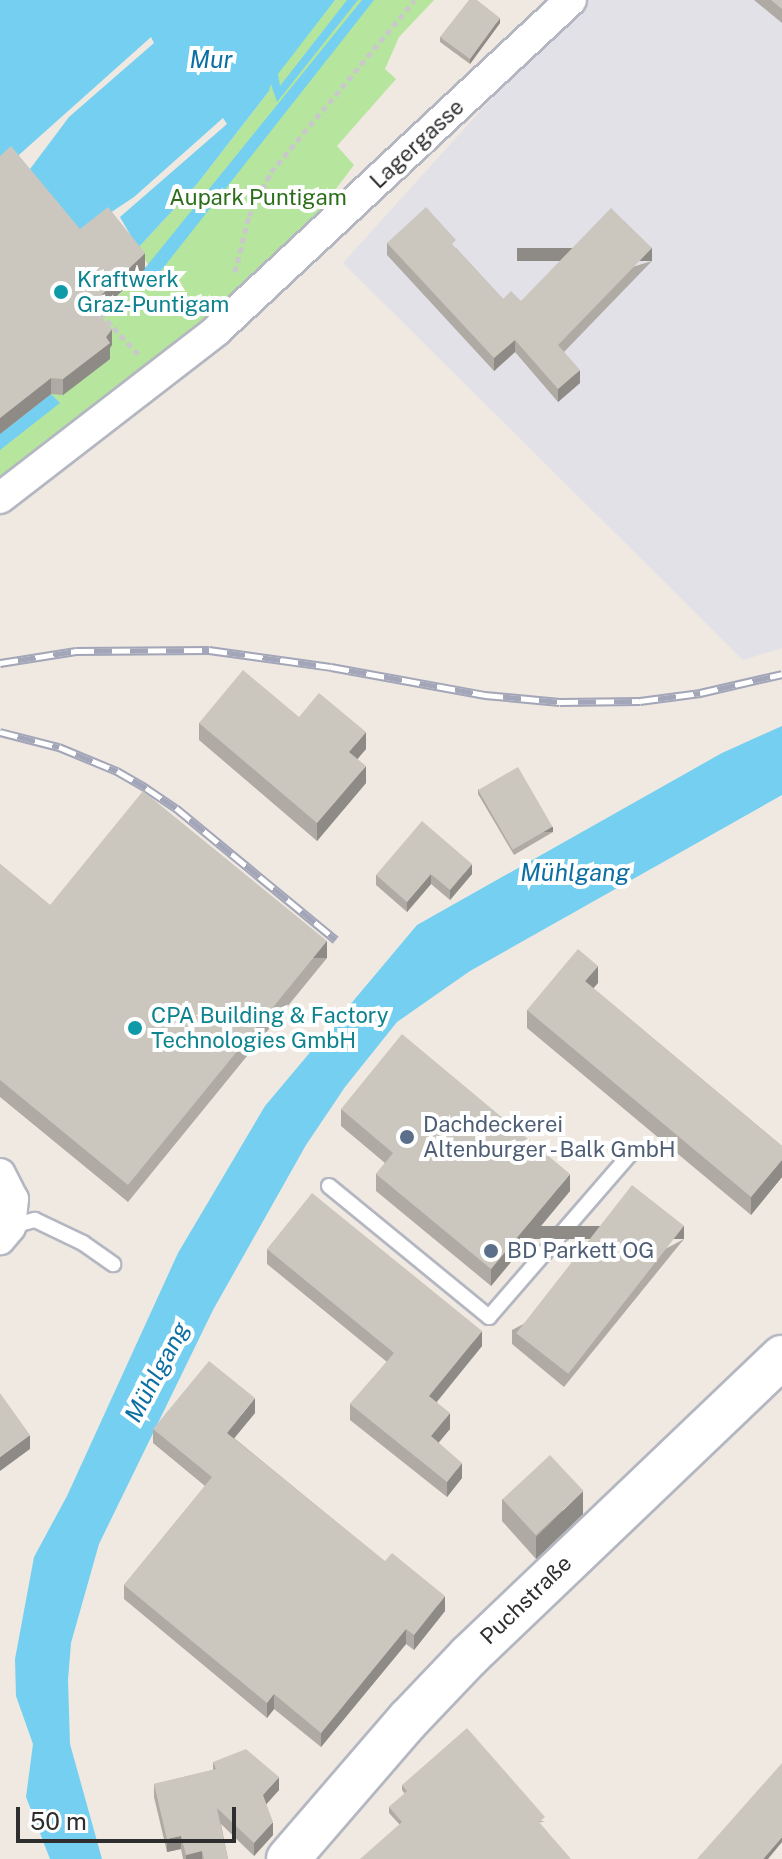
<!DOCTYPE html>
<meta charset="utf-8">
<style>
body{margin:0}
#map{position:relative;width:782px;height:1859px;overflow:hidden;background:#efe9e1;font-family:"Public Sans",sans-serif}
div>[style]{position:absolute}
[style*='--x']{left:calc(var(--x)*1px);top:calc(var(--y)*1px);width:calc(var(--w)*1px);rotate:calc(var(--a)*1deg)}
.industrial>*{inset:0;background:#e3e1e8}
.green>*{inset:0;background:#b6e59e}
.water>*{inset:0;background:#75cff0}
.path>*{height:5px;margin-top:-2.5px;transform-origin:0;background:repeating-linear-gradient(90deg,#c9c9c9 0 6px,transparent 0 10px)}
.roads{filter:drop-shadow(2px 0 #b4b7c1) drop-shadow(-2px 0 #b4b7c1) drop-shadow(0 2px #b4b7c1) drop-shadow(0 -2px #b4b7c1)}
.lane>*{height:14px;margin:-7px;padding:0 7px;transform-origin:7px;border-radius:7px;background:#fff}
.street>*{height:30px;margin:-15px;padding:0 15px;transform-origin:15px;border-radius:15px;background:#fff}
.secondary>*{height:42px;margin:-21px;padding:0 21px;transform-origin:21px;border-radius:21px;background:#fff}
.rail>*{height:9px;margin-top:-4.5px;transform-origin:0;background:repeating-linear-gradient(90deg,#fff 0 18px,#a3a6b8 0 36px);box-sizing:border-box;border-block:2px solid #a3a6b8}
.wall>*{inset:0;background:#afaba4}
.shaded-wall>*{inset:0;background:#8e8b86;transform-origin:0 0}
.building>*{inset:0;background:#cbc7bf;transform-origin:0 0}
.dots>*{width:22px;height:22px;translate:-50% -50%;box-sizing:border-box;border:4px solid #fff;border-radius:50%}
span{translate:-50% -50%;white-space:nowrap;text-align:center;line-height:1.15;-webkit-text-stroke:8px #fff;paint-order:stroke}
.street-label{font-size:22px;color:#2e2e2e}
.park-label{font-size:22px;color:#2c6e1b}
.culture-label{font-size:22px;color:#0d838f}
.left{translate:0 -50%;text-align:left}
.service-label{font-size:22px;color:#4e5e75}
.water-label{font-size:24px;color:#0d6fa3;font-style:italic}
.scale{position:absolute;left:16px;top:1807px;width:220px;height:36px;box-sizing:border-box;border:4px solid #2e2e2e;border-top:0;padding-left:10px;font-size:24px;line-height:28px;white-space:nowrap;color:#2e2e2e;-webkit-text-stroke:6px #fff;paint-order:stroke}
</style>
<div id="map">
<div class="industrial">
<i style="clip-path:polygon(588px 0,782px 0,782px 648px,743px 660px,343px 263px,502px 87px)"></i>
</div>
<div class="green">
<i style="clip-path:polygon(335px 0,434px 0,399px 37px,385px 69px,396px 79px,337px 146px,354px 165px,301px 235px,207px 322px,0 477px,0 434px,51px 394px,91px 322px,149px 266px,138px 248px,197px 184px,269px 91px,271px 79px)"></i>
</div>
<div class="water">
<i style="clip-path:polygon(evenodd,0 0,335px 0,278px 74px,280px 86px,347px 0,358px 0,277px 102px,271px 84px,269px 91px,197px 184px,138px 248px,120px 217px,227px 124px,223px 118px,134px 197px,74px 237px,0 316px,0 0,151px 37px,154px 43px,69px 117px,24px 177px,11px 162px,151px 37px)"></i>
<i style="clip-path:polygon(362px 0,374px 0,156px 277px,145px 285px,137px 278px)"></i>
<i style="clip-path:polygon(51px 394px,60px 403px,0 450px,0 434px)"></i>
<i style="clip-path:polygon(782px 726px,782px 795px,470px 971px,397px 1022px,345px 1087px,306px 1145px,213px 1310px,99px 1544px,71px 1643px,68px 1680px,70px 1744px,102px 1859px,50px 1859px,26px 1797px,33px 1744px,16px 1696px,15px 1659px,34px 1557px,67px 1496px,178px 1253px,265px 1106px,417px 925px,722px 753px)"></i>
</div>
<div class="path">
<i style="--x:235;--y:272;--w:58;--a:-76"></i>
<i style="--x:249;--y:216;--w:49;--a:-63.4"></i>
<i style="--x:271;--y:172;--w:224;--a:-50.1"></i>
<i style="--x:100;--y:313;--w:59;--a:47.1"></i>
</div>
<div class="roads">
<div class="lane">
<i style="--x:329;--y:1186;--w:207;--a:39.3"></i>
<i style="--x:489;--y:1317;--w:220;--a:-49.1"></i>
<i style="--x:10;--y:1227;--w:26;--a:-16"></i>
<i style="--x:35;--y:1220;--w:53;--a:25.6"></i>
<i style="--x:83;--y:1243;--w:37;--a:35"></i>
</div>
<div class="street">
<i style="--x:0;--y:498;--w:274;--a:-37.7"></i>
<i style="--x:217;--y:330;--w:484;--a:-43"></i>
<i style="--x:0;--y:1174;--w:28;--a:63"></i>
<i style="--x:13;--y:1199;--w:28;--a:96"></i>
<i style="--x:10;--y:1227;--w:16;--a:130"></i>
</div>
<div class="secondary">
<i style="--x:288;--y:1859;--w:185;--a:-49.2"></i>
<i style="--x:409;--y:1719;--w:87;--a:-46.4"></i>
<i style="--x:469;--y:1656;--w:433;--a:-43.7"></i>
</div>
</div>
<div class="rail">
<i style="--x:0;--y:663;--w:77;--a:-9"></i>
<i style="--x:76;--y:651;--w:133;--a:-0.4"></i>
<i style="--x:209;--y:650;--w:123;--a:7.9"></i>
<i style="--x:331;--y:667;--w:157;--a:10.3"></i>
<i style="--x:485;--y:695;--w:75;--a:5.3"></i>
<i style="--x:560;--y:702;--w:80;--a:-0.7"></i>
<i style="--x:640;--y:701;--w:61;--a:-7.6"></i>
<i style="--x:700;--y:693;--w:84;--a:-13"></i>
<i style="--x:0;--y:732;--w:61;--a:14.3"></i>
<i style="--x:59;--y:747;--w:63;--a:22.5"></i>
<i style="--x:117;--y:771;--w:34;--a:30"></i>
<i style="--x:146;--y:788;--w:36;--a:34"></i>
<i style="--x:176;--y:808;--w:207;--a:39.5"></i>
</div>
<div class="wall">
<i style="clip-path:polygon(754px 0,782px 0,782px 23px)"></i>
<i style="clip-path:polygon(500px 23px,470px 64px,440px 42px,440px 37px)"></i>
<i style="clip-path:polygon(0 156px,80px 229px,145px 269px,98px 314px,112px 345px,110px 348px,110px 359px,63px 395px,51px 394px,0 434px)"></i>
<i style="clip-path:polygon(387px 243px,456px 248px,503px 299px,521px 301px,652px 261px,564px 352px,580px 383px,558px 402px,515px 352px,494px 371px,387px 255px)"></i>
<i style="clip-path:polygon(299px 717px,366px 749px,357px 759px,366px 783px,317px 841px,199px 740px,199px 723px)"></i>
<i style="clip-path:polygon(478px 789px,553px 832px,514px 855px,478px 794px)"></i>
<i style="clip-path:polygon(0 864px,50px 905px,327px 958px,128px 1202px,0 1097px)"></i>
<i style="clip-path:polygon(472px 874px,450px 900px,431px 884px,407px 912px,376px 885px,376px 875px)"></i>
<i style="clip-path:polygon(598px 983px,593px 988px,782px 1146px,782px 1177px,751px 1215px,527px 1028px,527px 1010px)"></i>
<i style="clip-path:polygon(341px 1109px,570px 1191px,491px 1286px,376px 1191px,376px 1174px,385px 1163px,341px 1126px)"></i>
<i style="clip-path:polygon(684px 1239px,564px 1387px,512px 1344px,512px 1330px)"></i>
<i style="clip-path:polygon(267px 1249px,482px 1346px,437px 1402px,450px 1429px,438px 1442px,462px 1478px,447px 1497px,350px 1420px,350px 1404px,387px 1362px,267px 1264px)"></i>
<i style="clip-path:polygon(255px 1413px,234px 1438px,445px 1611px,414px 1650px,406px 1644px,321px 1747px,274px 1709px,267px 1718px,124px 1599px,124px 1585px,205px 1486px,153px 1443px,153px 1429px)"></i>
<i style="clip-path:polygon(502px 1499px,583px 1514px,536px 1559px,502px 1521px)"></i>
<i style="clip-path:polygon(213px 1762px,279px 1790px,266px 1804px,273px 1835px,254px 1856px,221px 1824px,228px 1859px,183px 1859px,181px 1849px,167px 1852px,154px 1797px,154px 1784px,213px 1770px)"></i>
<i style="clip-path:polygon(402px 1785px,545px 1822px,400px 1825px,389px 1813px,389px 1807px,405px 1794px,402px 1790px)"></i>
</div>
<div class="shaded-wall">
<i style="clip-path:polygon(500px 18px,500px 23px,470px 64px,470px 59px)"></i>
<i style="left:652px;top:248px;width:13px;height:135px;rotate:90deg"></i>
<i style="clip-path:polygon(145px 253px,145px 269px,91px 321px,91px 305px)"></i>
<i style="clip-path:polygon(112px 329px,112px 345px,110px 348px,110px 359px,63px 395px,63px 379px,106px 337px)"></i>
<i style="clip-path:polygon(515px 340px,515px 352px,494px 371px,494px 358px)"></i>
<i style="clip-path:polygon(580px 370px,580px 383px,558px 402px,558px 389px)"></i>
<i style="clip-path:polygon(51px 378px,51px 394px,0 434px,0 418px)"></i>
<i style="clip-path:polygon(366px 732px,366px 749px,349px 769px,349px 752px)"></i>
<i style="clip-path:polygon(366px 766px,366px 783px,317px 841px,317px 823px)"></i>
<i style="left:553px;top:827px;width:5px;height:45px;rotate:90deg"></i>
<i style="clip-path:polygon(472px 864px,472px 874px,450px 900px,450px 890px)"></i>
<i style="clip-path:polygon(431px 874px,431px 884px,407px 912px,407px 902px)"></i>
<i style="left:327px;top:941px;width:17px;height:315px;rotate:90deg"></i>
<i style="clip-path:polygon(598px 966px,598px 983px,585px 998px,585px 981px)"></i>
<i style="clip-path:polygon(782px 1160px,782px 1177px,751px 1215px,751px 1197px)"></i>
<i style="clip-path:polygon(570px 1174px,570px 1191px,491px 1286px,491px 1269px)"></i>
<i style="left:684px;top:1226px;width:13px;height:191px;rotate:90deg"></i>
<i style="clip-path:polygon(482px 1331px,482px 1346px,429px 1411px,429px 1396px)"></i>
<i style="clip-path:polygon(255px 1398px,255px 1413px,227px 1447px,227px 1433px)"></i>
<i style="clip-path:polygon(450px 1413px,450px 1429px,431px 1452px,431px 1436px)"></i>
<i style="clip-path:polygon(30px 1435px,30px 1449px,0 1471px,0 1457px)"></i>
<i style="clip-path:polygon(462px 1463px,462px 1478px,447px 1497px,447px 1482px)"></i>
<i style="clip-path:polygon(583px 1491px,583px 1514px,536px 1559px,536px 1537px)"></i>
<i style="clip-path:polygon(445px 1596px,445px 1611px,414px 1650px,414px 1635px)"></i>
<i style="clip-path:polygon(406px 1629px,406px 1644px,321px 1747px,321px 1733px)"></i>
<i style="clip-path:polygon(274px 1694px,274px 1709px,267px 1718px,267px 1703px)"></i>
<i style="clip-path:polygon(279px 1777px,279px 1790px,263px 1808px,263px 1795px)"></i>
<i style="clip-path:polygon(273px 1822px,273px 1835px,254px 1856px,254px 1843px)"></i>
<i style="clip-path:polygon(181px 1836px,181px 1849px,167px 1852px,167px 1839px)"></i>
<i style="clip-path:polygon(782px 1837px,782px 1842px,768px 1859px,763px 1859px)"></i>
<i style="clip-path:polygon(202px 1851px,202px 1859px,186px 1859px,186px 1855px)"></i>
</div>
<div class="building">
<i style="clip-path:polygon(469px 0,477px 0,500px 18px,470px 59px,440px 37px)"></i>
<i style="clip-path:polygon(771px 0,782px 0,782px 9px)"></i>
<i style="clip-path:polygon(11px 146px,80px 229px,108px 207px,145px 253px,91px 305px,112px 329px,106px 337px,110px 343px,63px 379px,51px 378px,0 418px,0 156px)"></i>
<i style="clip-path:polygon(426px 207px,456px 240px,452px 244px,503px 299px,511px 291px,521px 301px,611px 208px,652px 248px,558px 345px,580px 370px,558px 389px,515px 340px,494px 358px,387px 243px)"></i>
<i style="clip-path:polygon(243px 670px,299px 717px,319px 693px,366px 732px,349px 752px,366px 766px,317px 823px,199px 723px)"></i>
<i style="left:518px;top:767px;width:69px;height:46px;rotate:60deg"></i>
<i style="clip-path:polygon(143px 791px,327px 941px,128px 1185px,0 1080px,0 864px,50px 905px)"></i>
<i style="clip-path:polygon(422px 821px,472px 864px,450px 890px,431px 874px,407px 902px,376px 875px)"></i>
<i style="clip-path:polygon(578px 949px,598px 966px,585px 981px,782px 1146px,782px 1160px,751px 1197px,527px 1010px)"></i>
<i style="clip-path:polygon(402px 1034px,570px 1174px,491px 1269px,376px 1174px,393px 1153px,341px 1109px)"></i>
<i style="left:632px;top:1185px;width:66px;height:188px;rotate:38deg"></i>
<i style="clip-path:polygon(312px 1193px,482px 1331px,429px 1396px,450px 1413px,431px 1436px,462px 1463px,447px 1482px,350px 1404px,394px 1353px,267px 1249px)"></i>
<i style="clip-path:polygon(209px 1361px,255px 1398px,227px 1433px,385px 1561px,392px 1553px,445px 1596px,414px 1635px,406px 1629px,321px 1733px,274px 1694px,267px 1703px,124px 1585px,212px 1477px,153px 1429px)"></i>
<i style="clip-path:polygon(0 1393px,30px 1435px,0 1457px)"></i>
<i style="left:550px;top:1455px;width:49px;height:65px;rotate:47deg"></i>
<i style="clip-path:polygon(467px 1728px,545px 1817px,539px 1822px,571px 1859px,360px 1859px,402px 1822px,389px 1807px,407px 1791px,402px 1785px)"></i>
<i style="clip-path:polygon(246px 1749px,279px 1777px,263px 1795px,273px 1822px,254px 1843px,217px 1808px,228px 1859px,204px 1859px,202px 1851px,186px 1855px,181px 1836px,167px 1839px,154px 1784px,216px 1769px,213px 1762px)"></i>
<i style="clip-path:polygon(782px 1763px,782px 1837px,763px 1859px,697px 1859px)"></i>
</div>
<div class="dots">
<i style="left:61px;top:292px;background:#0f9aa8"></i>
<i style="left:135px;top:1028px;background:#0f9aa8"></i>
<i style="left:407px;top:1137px;background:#5c6f8a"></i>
<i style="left:491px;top:1251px;background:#5c6f8a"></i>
</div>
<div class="street-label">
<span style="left:417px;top:144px;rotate:-43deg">Lagergasse</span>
<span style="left:526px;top:1600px;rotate:-44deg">Puchstraße</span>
</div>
<div class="park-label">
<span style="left:258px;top:198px">Aupark Puntigam</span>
</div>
<div class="culture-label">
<span class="left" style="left:77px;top:292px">Kraftwerk<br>Graz-Puntigam</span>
<span class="left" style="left:151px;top:1028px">CPA Building &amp; Factory<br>Technologies GmbH</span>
</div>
<div class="service-label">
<span class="left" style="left:423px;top:1137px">Dachdeckerei<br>Altenburger - Balk GmbH</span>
<span class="left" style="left:507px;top:1251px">BD Parkett OG</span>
</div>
<div class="water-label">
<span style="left:211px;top:60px">Mur</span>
<span style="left:575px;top:873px">Mühlgang</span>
<span style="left:157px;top:1372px;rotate:-62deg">Mühlgang</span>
</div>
<div class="scale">50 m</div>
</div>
